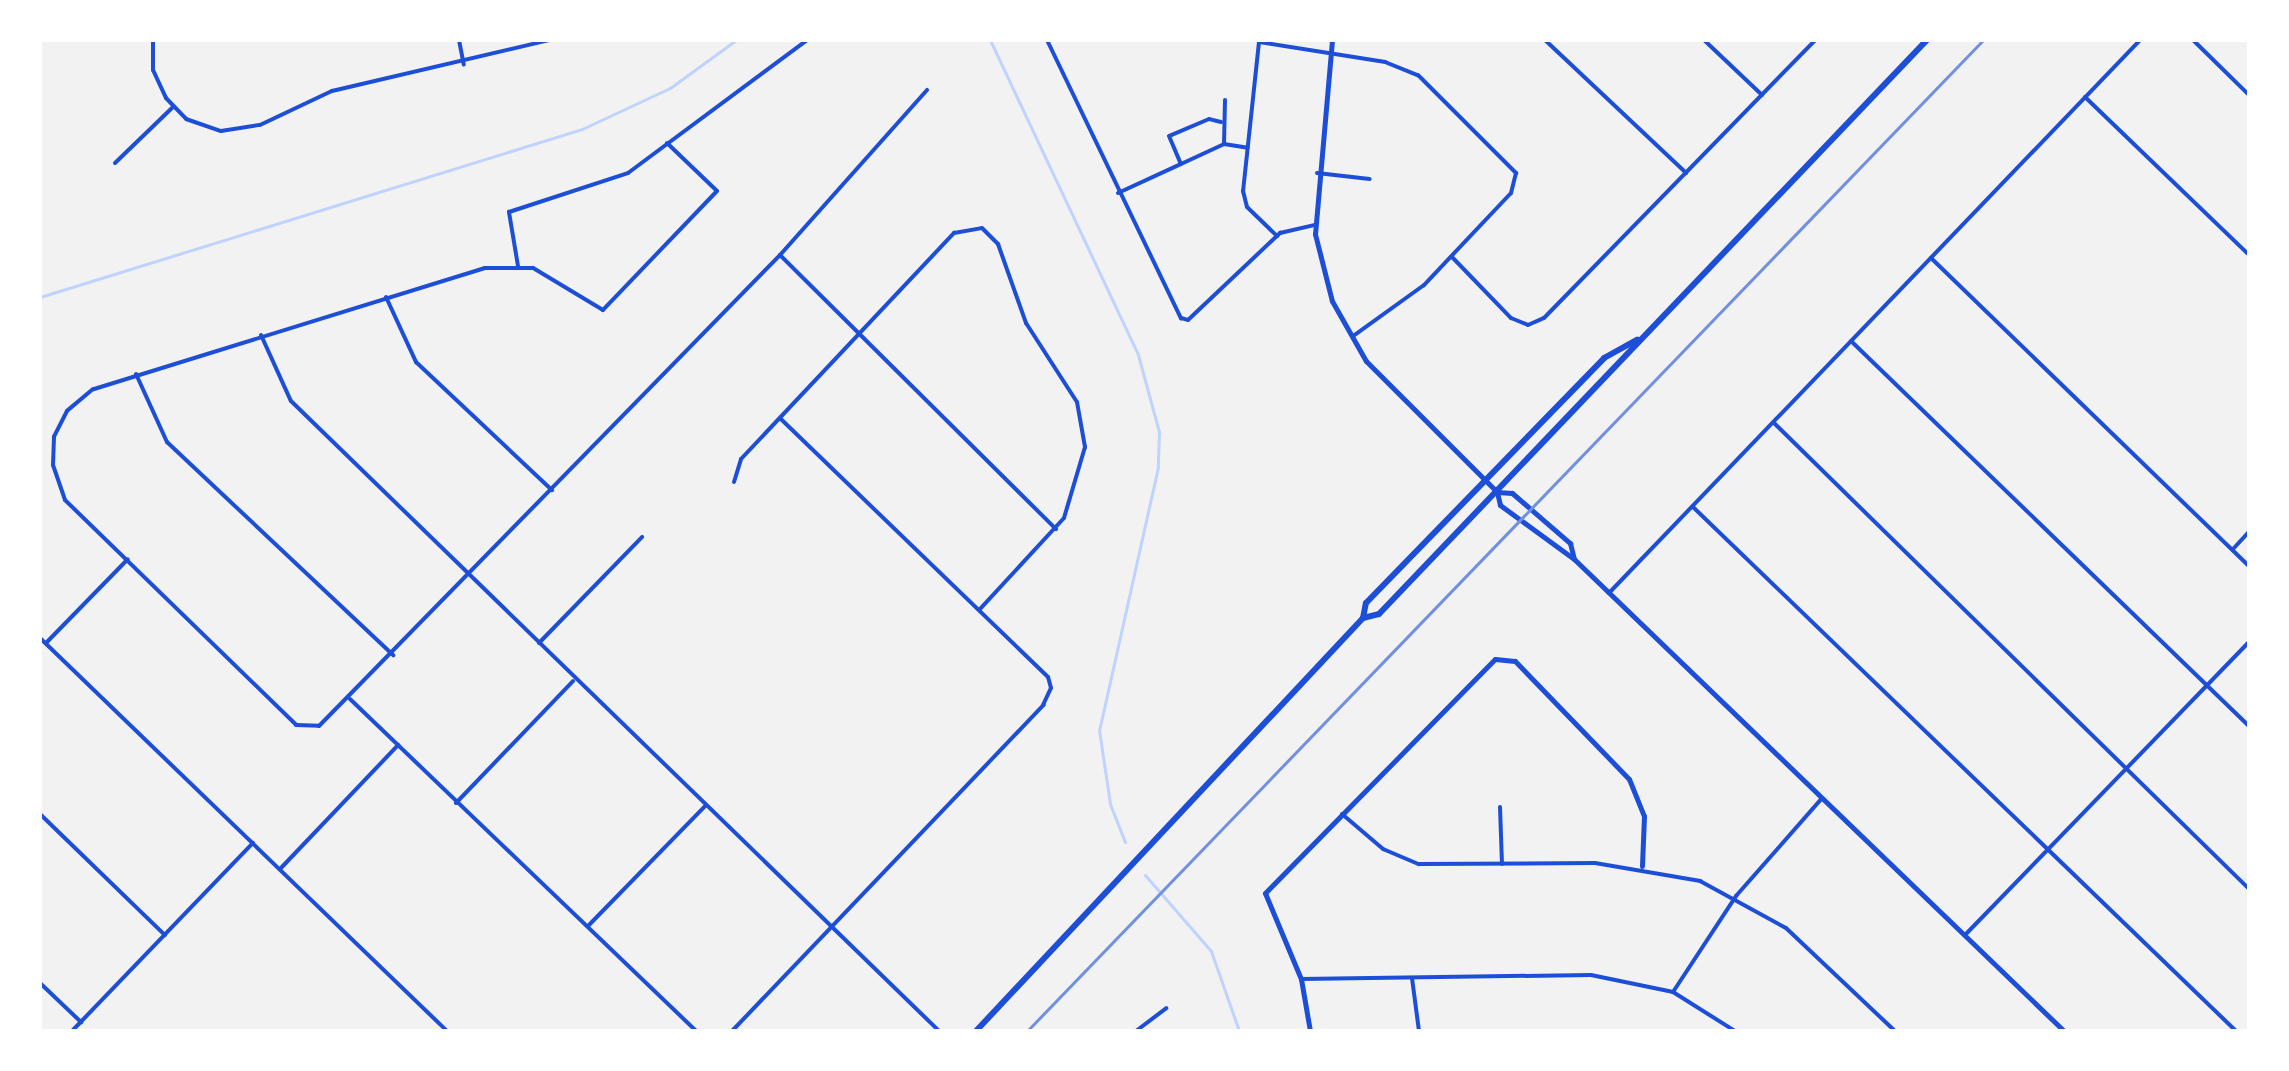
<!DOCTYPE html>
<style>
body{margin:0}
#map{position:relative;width:2289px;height:1071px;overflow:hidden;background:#f2f2f2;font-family:"Crimson Pro",serif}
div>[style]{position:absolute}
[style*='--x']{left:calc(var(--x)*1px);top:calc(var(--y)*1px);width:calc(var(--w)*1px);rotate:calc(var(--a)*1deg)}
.stream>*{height:3px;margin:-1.5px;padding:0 1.5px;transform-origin:1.5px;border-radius:1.5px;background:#bfd3fe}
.minor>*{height:4px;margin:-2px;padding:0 2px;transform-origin:2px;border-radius:2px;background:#1d4ed8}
.tertiary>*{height:5px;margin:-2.5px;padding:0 2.5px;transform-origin:2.5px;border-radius:2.5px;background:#1d4ed8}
.secondary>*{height:5px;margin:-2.5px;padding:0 2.5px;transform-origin:2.5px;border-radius:2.5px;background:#1d4ed8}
.primary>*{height:6px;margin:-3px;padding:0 3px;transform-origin:3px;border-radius:3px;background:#1d4ed8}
.rail>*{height:3px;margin:-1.5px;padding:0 1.5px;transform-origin:1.5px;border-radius:1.5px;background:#7290e2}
span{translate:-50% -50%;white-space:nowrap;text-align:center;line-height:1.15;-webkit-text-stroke:8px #fff;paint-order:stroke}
.frame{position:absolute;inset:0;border:42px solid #fff;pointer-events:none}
</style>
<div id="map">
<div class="stream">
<i style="--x:990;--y:40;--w:348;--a:64.8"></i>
<i style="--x:1138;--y:355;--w:80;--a:74.7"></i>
<i style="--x:1159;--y:432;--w:35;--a:92"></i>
<i style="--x:1158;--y:467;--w:270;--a:102.6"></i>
<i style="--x:1099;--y:730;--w:75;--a:81.5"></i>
<i style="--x:1110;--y:804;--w:41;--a:68.5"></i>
<i style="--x:40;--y:297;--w:567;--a:-17.22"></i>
<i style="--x:582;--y:129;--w:97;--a:-25"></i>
<i style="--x:670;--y:88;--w:82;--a:-36"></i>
<i style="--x:1145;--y:875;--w:101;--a:49"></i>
<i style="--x:1211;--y:951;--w:85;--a:70.7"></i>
</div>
<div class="minor">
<i style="--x:153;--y:40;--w:30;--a:90"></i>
<i style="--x:153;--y:70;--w:31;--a:65"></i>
<i style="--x:166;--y:98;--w:29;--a:46"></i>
<i style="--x:186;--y:119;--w:37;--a:19"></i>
<i style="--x:221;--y:131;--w:39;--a:-9"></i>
<i style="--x:260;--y:125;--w:80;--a:-25.3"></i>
<i style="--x:332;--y:91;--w:224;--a:-13.2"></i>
<i style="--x:459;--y:40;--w:25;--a:79"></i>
<i style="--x:1047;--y:40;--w:309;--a:64.3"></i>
<i style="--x:1181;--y:318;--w:7;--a:16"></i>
<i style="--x:1188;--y:320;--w:127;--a:-43.4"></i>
<i style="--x:1280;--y:233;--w:36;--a:-13"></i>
<i style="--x:1545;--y:40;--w:194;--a:43.3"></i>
<i style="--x:1704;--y:40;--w:80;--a:43.5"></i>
<i style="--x:2193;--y:40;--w:78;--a:44.5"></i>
<i style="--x:1259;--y:42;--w:128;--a:9"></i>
<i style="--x:1385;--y:62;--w:35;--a:22"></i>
<i style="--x:1418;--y:75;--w:139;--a:45"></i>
<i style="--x:1516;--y:173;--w:21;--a:104"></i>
<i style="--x:1511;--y:193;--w:127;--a:133.4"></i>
<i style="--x:1424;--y:285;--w:87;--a:144.3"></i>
<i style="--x:1259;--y:42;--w:150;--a:96.1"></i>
<i style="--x:1243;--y:191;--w:16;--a:76"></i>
<i style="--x:1247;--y:207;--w:42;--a:44"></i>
<i style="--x:2085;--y:97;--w:228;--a:43.9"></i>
<i style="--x:1225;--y:100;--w:44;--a:91.3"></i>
<i style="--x:1224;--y:144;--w:24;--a:9"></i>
<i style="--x:1221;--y:122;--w:12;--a:-166"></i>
<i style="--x:1209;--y:119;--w:43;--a:157"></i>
<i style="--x:1169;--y:136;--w:30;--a:67"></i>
<i style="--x:1181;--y:164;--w:47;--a:-24.9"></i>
<i style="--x:667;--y:143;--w:69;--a:43.8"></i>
<i style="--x:717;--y:191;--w:165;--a:133.8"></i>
<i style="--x:603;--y:310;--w:82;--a:-149"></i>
<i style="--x:533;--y:268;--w:48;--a:180"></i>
<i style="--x:485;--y:268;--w:410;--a:162.8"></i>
<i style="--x:93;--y:389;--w:34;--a:140"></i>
<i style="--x:67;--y:411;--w:29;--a:117"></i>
<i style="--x:54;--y:437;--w:28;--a:92"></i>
<i style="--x:53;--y:465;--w:37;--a:71"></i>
<i style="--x:65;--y:500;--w:322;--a:44.2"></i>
<i style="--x:296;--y:725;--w:23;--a:2"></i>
<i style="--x:319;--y:726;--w:659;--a:-45.61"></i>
<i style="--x:780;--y:255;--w:221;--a:-48.3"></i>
<i style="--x:115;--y:163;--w:81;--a:-44"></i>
<i style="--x:1317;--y:173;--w:53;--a:6.5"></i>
<i style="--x:1118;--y:193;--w:69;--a:-24.7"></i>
<i style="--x:780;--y:255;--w:389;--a:44.8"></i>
<i style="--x:1452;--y:257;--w:85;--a:46"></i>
<i style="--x:1511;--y:318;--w:18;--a:22"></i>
<i style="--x:1528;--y:325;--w:17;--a:-24"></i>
<i style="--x:1544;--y:318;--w:388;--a:-45.7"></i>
<i style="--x:1931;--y:258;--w:443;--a:44.1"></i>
<i style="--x:518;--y:266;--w:55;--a:-99.5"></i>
<i style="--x:509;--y:212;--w:125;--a:-18.1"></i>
<i style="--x:628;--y:173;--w:223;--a:-36.6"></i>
<i style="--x:386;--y:297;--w:72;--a:65.2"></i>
<i style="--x:416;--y:362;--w:187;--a:43.3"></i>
<i style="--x:261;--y:335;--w:72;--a:65.6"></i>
<i style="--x:291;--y:401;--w:904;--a:44.19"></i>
<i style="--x:1851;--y:341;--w:554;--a:44.05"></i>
<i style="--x:136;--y:374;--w:75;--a:65.5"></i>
<i style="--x:167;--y:442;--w:311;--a:43.3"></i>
<i style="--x:1774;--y:423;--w:665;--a:44.45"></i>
<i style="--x:734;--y:482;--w:24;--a:-73"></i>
<i style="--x:741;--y:459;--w:311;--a:-46.7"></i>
<i style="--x:954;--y:233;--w:28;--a:-10"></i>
<i style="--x:982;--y:228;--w:23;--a:45"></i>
<i style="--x:998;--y:244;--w:84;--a:70.5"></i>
<i style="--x:1026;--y:323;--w:94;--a:57.2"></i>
<i style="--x:1077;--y:402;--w:46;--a:79.9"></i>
<i style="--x:1085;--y:447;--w:74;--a:106.5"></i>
<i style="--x:1064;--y:518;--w:125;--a:132.7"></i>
<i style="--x:1693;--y:507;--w:755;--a:43.98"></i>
<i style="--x:2233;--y:549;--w:23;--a:-47"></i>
<i style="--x:1609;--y:593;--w:767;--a:-46.16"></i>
<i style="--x:40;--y:638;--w:566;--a:44"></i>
<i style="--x:46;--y:643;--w:117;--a:-45.7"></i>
<i style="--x:539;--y:643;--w:148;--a:-45.8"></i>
<i style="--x:350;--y:699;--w:480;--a:43.8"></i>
<i style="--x:456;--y:803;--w:169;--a:-46.2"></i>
<i style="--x:1500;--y:807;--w:57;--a:88"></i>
<i style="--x:40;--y:814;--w:174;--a:44.1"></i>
<i style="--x:1342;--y:814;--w:54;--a:40.5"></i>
<i style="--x:1383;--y:849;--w:39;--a:23"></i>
<i style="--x:1419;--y:864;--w:176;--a:-0.3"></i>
<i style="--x:1595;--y:863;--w:107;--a:9.7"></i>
<i style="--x:1700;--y:881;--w:98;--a:28.7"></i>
<i style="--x:1786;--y:928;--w:150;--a:43.4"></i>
<i style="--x:281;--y:868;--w:170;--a:-46.4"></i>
<i style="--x:588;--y:926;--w:169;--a:-45.7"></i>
<i style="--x:1965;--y:935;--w:408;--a:-45.9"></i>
<i style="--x:1412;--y:978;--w:53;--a:82.5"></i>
<i style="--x:1301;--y:979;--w:290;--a:-0.8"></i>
<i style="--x:1591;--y:975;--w:84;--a:11.7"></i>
<i style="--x:1673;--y:992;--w:73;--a:32.2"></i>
<i style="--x:40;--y:983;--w:57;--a:43.6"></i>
<i style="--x:1673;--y:992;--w:115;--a:-56.7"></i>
<i style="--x:1736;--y:896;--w:130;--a:-48.7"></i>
<i style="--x:72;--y:1031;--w:261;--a:-46.1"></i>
<i style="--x:732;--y:1031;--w:451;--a:-46.3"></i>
<i style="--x:1043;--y:705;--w:19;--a:-65"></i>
<i style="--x:1051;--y:688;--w:11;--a:-105"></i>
<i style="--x:1048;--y:677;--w:371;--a:-136"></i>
<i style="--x:1136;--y:1031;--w:38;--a:-37"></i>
</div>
<div class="tertiary">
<i style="--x:1310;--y:1031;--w:53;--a:-99.8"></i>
<i style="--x:1301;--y:979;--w:93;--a:-112.7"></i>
<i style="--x:1265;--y:893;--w:328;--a:-45.5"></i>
<i style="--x:1495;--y:659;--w:20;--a:6"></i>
<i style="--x:1515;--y:661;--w:164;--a:46"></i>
<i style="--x:1629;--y:779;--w:40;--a:68"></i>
<i style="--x:1644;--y:816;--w:50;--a:92.3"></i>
</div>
<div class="secondary">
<i style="--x:1332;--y:40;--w:195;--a:95"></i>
<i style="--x:1315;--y:234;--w:69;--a:75.8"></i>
<i style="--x:1332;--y:301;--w:69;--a:60.5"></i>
<i style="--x:1366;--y:361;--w:185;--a:45"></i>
<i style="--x:1497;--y:492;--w:13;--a:77"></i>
<i style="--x:1500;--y:505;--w:92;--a:36.1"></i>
<i style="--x:1574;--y:559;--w:680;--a:43.93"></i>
<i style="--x:1497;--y:492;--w:15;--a:4"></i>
<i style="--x:1512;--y:493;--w:77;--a:40.8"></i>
<i style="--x:1570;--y:543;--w:16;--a:76"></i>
</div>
<div class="primary">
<i style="--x:1363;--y:618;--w:16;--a:-14"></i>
<i style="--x:1379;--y:614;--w:794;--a:-46.33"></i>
<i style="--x:976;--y:1031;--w:566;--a:-46.86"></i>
<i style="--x:1363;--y:618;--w:15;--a:-79"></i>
<i style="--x:1366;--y:603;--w:342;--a:-45.8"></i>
<i style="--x:1604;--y:358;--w:38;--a:-29"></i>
</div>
<div class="rail">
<i style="--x:1027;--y:1031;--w:1377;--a:-46.03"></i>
</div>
<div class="frame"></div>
</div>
